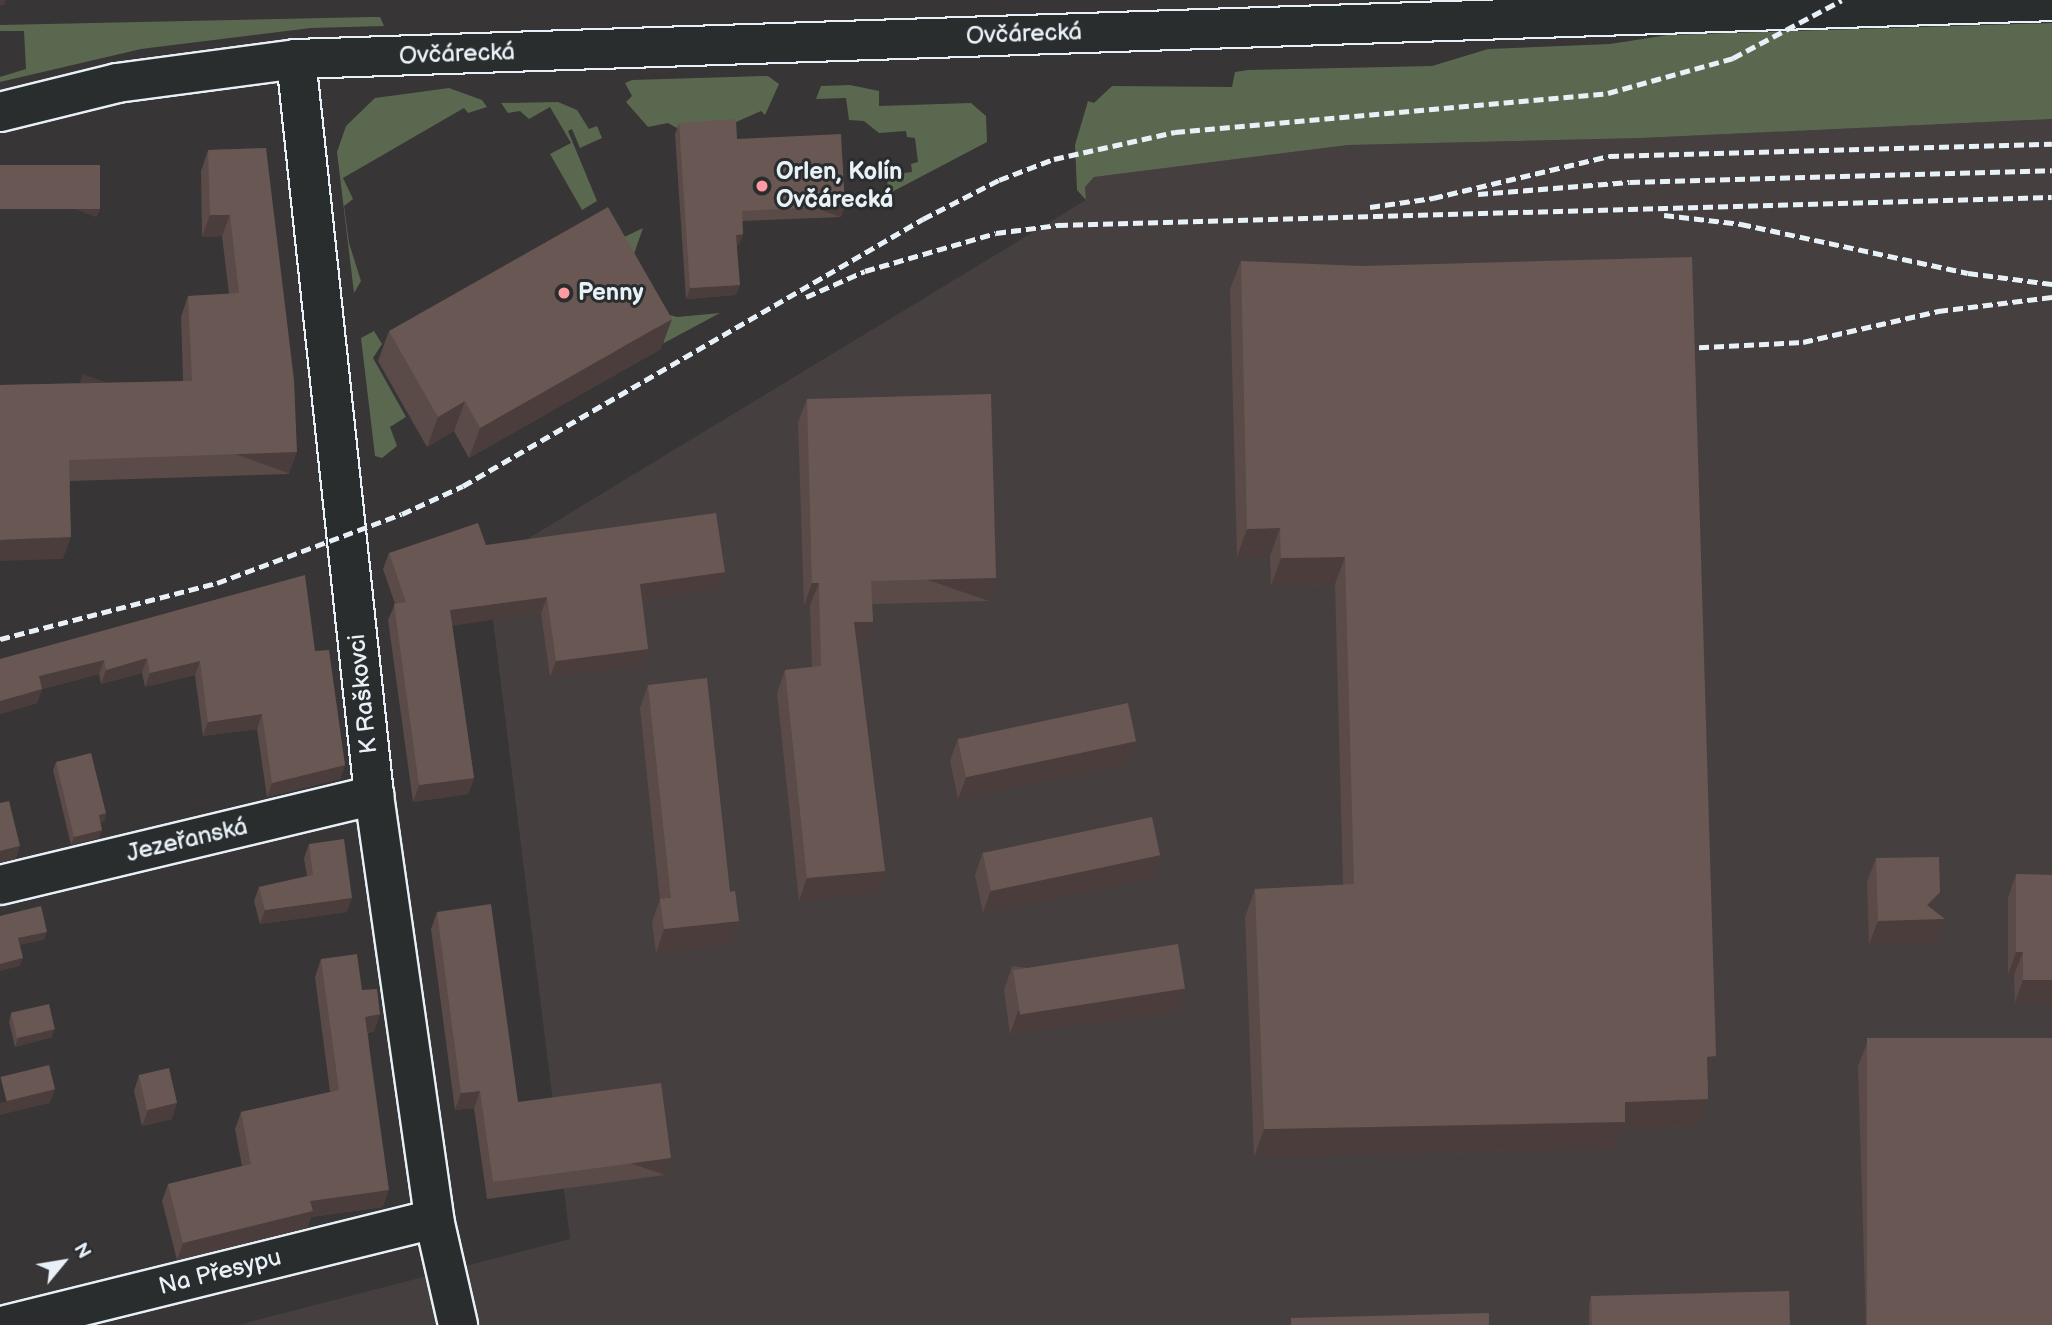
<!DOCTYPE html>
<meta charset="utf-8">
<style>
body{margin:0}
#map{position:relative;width:2052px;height:1325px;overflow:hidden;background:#373536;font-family:"Balsamiq Sans",sans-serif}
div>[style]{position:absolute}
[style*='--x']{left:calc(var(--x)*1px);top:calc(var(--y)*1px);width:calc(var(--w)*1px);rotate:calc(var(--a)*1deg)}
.built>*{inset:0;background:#463f3f}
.green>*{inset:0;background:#5b6850}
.roads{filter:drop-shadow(2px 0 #e8f1f8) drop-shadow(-2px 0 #e8f1f8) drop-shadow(0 2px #e8f1f8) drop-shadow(0 -2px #e8f1f8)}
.minor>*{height:38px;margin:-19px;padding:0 19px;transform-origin:19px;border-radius:19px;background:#2a2d2e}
.major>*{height:38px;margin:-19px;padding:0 19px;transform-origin:19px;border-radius:19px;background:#2a2d2e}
.rail>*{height:5px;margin-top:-2.5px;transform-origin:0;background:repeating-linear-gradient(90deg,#e8f1f8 0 10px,transparent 0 15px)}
.wall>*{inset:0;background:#5a4b48}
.shaded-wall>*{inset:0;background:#4a3d3b;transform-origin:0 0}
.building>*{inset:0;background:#695754;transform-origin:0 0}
.dots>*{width:19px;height:19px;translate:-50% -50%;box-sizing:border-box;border:4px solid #2a2d2e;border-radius:50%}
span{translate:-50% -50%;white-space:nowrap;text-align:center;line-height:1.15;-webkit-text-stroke:6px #2a2d2e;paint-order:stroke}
.street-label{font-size:24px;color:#e8f1f8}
.poi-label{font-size:24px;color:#e8f1f8;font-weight:700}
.left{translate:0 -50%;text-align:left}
.north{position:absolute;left:28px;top:1227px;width:70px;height:70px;-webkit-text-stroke:5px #2a2d2e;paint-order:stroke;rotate:60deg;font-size:19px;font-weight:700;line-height:28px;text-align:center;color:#e8f1f8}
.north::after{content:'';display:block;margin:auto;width:24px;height:32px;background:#e8f1f8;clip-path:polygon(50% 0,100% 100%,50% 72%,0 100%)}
</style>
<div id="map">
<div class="built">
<i style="clip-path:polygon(2052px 119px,2052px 1325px,238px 1325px,570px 1239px,486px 564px,1086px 200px,1085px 187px,1094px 177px,1348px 145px,1641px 138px)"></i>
</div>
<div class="green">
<i style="clip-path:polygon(371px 17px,380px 17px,384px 26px,311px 28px,141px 49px,0 82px,0 77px,26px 69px,24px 31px,0 31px,0 25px)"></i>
<i style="clip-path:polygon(2052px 23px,2052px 119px,1641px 138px,1348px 145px,1094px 177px,1085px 187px,1086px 200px,1077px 190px,1075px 145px,1088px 101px,1094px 103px,1112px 86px,1232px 87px,1235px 72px,1248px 70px,1432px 66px,1488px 49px,1610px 44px,1668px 35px)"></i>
<i style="clip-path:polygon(768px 76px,779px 84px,765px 115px,761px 111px,734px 123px,686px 133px,668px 123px,648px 127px,626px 102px,632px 96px,625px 83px,632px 80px)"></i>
<i style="clip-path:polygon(850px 85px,879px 91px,879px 106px,971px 103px,986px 116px,987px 142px,888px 194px,887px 175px,912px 172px,911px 164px,918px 162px,915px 138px,907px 137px,906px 131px,879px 133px,864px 121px,849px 120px,846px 98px,816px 99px,821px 86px)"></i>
<i style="clip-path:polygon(449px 88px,482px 100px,487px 107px,468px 113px,464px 108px,343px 178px,353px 199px,344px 206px,349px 243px,361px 281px,354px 293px,337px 152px,346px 126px,375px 98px)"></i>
<i style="clip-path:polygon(558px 102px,577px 110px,589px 129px,597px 126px,602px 138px,580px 148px,572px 129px,568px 131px,597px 201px,582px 210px,550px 154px,571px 143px,550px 107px,529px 119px,520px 111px,508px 113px,501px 103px)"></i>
<i style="clip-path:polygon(643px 228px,634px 254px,662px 313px,677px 317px,720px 313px,664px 343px,616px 241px)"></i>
<i style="clip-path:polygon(374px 331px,382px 344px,373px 358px,406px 417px,390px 427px,397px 446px,382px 458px,375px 456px,361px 338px)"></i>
</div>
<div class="roads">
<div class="minor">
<i style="--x:296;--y:59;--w:740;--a:83.95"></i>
<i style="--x:374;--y:795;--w:428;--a:81.9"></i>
<i style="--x:434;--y:1219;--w:109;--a:77.2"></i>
<i style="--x:0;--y:885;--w:385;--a:-13.5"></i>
<i style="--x:6;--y:1325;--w:441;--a:-13.9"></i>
</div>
<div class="major">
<i style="--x:0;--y:112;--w:121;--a:-13.9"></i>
<i style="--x:117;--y:83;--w:181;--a:-7.6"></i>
<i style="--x:296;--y:59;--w:1757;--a:-1.89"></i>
</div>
</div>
<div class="rail">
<i style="--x:1478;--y:194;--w:152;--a:-4.5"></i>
<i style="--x:1630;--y:182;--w:422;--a:-1.6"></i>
<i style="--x:1370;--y:207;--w:64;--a:-8.1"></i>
<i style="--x:1433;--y:198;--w:181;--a:-13.4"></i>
<i style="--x:1609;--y:156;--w:443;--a:-1.6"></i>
<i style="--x:1664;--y:215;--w:78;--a:6.7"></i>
<i style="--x:1741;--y:224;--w:232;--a:12.2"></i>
<i style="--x:1968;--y:273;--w:85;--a:7.5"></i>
<i style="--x:806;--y:297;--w:64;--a:-23.8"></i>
<i style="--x:865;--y:271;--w:136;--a:-16.2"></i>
<i style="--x:996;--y:233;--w:63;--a:-7.4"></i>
<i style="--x:1058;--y:225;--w:994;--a:-1.61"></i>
<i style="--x:1684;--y:348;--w:119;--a:-2.9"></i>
<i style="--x:1803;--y:342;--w:139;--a:-12.9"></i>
<i style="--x:1938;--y:311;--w:115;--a:-7"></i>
<i style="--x:0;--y:639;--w:224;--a:-14.5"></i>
<i style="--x:217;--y:583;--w:197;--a:-20.5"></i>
<i style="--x:402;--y:514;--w:67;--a:-24.7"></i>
<i style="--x:463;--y:486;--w:532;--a:-30.13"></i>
<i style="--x:923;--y:219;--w:85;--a:-27.2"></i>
<i style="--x:999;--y:180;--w:59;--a:-20.9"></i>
<i style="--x:1054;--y:159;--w:124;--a:-12.6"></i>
<i style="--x:1175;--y:132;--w:435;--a:-5.1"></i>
<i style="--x:1608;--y:93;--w:130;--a:-15.6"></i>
<i style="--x:1733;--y:58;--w:123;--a:-28"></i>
</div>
<div class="wall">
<i style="clip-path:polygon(679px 123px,737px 139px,845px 206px,841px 217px,742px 221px,743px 234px,739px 245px,737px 245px,736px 295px,686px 299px,675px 134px)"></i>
<i style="clip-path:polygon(266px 148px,289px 474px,70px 481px,63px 559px,0 385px,183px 381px,181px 317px,188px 296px,229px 294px,222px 236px,202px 237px,201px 171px,208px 150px)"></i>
<i style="clip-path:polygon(1241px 261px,1708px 1080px,1708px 1099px,1698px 1127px,1622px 1129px,1615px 1149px,1254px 1157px,1245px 917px,1255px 889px,1343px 885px,1335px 584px,1271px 586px,1270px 556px,1237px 557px,1230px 289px)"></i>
<i style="clip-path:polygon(389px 331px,661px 349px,469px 458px,454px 431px,427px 447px,378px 361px)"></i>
<i style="clip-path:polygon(807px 399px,988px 601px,872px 604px,873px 622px,864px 645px,857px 645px,885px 871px,877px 893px,799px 901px,777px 693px,785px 670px,812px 667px,810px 605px,804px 606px,798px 422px)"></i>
<i style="clip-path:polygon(486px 545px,725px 572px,719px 589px,642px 599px,648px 649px,642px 665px,550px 677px,541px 613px,452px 625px,474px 778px,468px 794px,413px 802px,388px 620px,395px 604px,383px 569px,389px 553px)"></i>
<i style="clip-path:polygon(315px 651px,345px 765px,340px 779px,267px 797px,257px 729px,203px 736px,195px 675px,145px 687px,142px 673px,101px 684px,99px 674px,42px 689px,37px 703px,0 714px,0 659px)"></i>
<i style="clip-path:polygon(648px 685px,730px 892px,739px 921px,730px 944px,656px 953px,652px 922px,660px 900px,640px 708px)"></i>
<i style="clip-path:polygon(958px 738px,1127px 764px,958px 799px,950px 761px)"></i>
<i style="clip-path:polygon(56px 762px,106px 813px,104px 822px,100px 822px,102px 830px,99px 838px,71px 845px,53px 770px)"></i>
<i style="clip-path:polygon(309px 844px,347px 912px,260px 924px,254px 901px,259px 887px,307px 876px,304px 858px)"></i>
<i style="clip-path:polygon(983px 852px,1152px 878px,983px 913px,975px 875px)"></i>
<i style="clip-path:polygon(1876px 858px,1940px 892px,1933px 910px,1936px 942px,1869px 944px,1867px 882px)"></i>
<i style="clip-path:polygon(2016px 874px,2052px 875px,2052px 1004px,2015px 1003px,2014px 975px,2008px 975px,2008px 898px)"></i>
<i style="clip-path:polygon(437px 912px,518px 1102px,665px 1175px,487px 1199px,474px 1108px,455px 1110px,431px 929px)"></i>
<i style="clip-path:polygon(321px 959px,362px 990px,380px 1014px,374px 1031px,368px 1033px,383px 1207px,311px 1217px,307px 1228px,177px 1260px,162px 1201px,168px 1184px,242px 1166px,235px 1129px,241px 1112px,330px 1092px,315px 977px)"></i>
<i style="clip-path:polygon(1012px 966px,1185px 988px,1176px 1012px,1010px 1034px,1004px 990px)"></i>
<i style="clip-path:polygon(11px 1013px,52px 1037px,15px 1047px,9px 1022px)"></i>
<i style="clip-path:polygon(1867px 1043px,2052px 1325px,1866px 1325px,1858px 1066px)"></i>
<i style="clip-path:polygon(139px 1075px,172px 1119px,142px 1126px,134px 1091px)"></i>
<i style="clip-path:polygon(1591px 1296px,1790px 1325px,1589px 1325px,1589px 1304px)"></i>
</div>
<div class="shaded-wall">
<i style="clip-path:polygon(0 0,6px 0,4px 5px,0 5px)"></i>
<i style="left:845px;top:206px;width:12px;height:103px;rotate:110deg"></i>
<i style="left:100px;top:209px;width:9px;height:100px;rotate:111deg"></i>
<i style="clip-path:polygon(210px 215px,230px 215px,222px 236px,202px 237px)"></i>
<i style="clip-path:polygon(743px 234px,739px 245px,732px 245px,736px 235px)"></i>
<i style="clip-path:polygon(740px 285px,736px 295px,686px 299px,690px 288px)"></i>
<i style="clip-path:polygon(672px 319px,661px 349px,469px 458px,480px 428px)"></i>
<i style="clip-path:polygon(465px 401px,454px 431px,427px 447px,438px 417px)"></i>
<i style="left:297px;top:452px;width:23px;height:228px;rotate:110deg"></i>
<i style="clip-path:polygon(1280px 528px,1270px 556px,1237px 557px,1247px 529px)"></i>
<i style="clip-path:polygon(71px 537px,63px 559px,0 561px,0 540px)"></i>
<i style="clip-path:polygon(1345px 557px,1335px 584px,1271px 586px,1281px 558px)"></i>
<i style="clip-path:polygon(725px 572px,719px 589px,634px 600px,640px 584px)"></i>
<i style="left:996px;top:578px;width:24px;height:125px;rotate:109deg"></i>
<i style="clip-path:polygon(812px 583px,819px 583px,810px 605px,804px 606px)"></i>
<i style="clip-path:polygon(547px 597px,541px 613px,444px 627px,450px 610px)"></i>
<i style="clip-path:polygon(854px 622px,873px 622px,864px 645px,846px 645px)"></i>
<i style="clip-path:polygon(648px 649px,642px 665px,550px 677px,556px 661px)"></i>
<i style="clip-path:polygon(147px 658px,142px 673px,101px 684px,106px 670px)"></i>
<i style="clip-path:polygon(104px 660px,99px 674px,34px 691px,39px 676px)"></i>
<i style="clip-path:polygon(200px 661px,195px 675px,145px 687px,150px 673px)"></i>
<i style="clip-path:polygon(42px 689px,37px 703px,0 714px,0 701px)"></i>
<i style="clip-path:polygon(262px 714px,257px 729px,203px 736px,208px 722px)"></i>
<i style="clip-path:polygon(1136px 741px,1127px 764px,958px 799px,967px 775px)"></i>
<i style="clip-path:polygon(345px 765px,340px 779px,267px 797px,272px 783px)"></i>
<i style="clip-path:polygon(474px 778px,468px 794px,413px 802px,419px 785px)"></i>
<i style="clip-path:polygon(106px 813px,104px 822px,96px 824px,99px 815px)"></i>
<i style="clip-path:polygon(102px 830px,99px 838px,71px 845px,74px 837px)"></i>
<i style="clip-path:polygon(20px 846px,16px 859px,0 863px,0 851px)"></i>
<i style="clip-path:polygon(1160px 855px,1152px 878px,983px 913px,991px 889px)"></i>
<i style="clip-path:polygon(885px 871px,877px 893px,799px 901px,807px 878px)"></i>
<i style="clip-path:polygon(1940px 892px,1931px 916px,1945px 919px,1936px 942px,1869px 944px,1878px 921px,1927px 905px)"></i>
<i style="clip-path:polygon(352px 898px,347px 912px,260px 924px,265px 910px)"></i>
<i style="clip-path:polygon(739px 921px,730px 944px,656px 953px,664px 929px)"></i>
<i style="clip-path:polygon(47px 932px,44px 940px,15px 946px,18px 938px)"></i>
<i style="clip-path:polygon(2016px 952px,2023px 952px,2014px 975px,2008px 975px)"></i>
<i style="clip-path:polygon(23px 958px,20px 966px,0 971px,0 964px)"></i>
<i style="clip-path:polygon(2023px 980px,2052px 980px,2052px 1004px,2015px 1003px)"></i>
<i style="clip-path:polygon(1185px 988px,1176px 1012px,1010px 1034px,1018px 1011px)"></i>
<i style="clip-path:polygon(380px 1014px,374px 1031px,359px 1034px,365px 1017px)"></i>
<i style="clip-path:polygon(55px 1029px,52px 1037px,15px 1047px,18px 1038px)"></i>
<i style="clip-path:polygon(1716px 1056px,1706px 1084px,1707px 1057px)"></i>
<i style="clip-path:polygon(55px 1089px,50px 1103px,0 1115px,0 1103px)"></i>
<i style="clip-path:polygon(480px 1091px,474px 1108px,455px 1110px,461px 1093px)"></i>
<i style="clip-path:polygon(1708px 1099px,1698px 1127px,1622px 1129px,1615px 1149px,1254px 1157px,1264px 1129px,1625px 1102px)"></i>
<i style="clip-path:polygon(177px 1103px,172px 1119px,142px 1126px,148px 1110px)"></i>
<i style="left:671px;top:1158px;width:18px;height:180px;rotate:109deg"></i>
<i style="clip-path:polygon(389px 1190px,383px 1207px,311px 1217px,307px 1228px,177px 1260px,183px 1243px,310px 1201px)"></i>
</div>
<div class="building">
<i style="clip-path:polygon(736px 119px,737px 139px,841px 134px,845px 206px,742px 211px,743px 234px,736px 235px,740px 285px,690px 288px,679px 123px)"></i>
<i style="clip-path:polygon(266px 148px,294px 380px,297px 452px,69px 460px,71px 537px,0 540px,0 385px,192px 381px,188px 296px,239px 293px,230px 215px,210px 215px,208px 150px)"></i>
<i style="left:100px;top:165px;width:44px;height:100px;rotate:90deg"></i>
<i style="clip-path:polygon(608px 207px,672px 319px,480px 428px,465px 401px,438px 417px,389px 331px)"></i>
<i style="clip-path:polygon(1692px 257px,1716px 1056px,1707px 1057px,1708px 1099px,1625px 1102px,1625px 1122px,1264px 1129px,1255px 889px,1354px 884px,1345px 557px,1281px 558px,1280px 528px,1247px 529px,1241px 261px,1362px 266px)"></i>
<i style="clip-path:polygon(991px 394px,996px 578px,871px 581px,873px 622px,854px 622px,885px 871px,807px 878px,785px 670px,821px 666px,819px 583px,812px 583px,807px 399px)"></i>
<i style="clip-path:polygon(716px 513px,725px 572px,640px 584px,648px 649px,556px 661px,547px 597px,450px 610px,474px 778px,419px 785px,394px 604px,406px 602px,389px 553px,478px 523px,486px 545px)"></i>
<i style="clip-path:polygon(305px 575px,315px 651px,329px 650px,345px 765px,272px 783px,262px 714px,208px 722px,200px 661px,150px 673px,147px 658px,106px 670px,104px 660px,39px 676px,42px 689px,0 701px,0 659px)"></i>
<i style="clip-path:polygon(707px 678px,730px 892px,735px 891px,739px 921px,664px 929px,660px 899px,671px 898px,648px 685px)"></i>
<i style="left:1128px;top:703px;width:39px;height:174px;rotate:78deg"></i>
<i style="clip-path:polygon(91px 753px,106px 813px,99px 815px,102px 830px,74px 837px,56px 762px)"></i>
<i style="clip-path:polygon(9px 801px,20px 846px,0 851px,0 803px)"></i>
<i style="left:1152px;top:817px;width:39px;height:173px;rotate:78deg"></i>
<i style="clip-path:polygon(344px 839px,352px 898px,265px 910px,259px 887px,313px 875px,309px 844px)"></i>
<i style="clip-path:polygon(1939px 857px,1940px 892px,1927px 905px,1945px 919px,1878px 921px,1876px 858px)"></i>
<i style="clip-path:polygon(2016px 874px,2052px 875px,2052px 980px,2023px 980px,2023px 952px,2016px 952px)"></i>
<i style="clip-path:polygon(491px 904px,518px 1102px,661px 1083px,671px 1158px,493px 1182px,480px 1091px,461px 1093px,437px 912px)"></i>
<i style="clip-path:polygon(41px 906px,47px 932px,18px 938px,23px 958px,0 964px,0 916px)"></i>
<i style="left:1178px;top:944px;width:45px;height:167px;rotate:81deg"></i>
<i style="clip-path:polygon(357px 954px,362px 990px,377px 989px,380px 1014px,365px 1017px,389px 1190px,310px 1201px,313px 1211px,183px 1243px,168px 1184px,251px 1164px,241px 1112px,339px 1090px,321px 959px)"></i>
<i style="left:49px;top:1004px;width:26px;height:39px;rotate:77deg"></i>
<i style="left:2052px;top:1038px;width:287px;height:185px;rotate:90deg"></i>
<i style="left:49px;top:1065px;width:25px;height:50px;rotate:76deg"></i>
<i style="left:169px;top:1068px;width:36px;height:31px;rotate:77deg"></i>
<i style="clip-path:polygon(1789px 1291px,1790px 1325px,1592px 1325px,1591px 1296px)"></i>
<i style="clip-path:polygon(1489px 1313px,1489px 1325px,1291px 1325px,1291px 1318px)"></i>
</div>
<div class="dots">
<i style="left:762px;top:186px;background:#ff9aa2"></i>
<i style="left:564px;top:293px;background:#ff9aa2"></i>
</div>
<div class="street-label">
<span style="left:1024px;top:34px;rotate:-2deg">Ovčárecká</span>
<span style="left:457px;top:54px;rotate:-2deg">Ovčárecká</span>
<span style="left:363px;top:694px;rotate:-96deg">K Raškovci</span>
<span style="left:187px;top:840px;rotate:-13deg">Jezeřanská</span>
<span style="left:220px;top:1272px;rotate:-14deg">Na Přesypu</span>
</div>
<div class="poi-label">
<span class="left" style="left:776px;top:186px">Orlen, Kolín<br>Ovčárecká</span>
<span class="left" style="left:578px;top:293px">Penny</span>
</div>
<div class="north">N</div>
</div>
